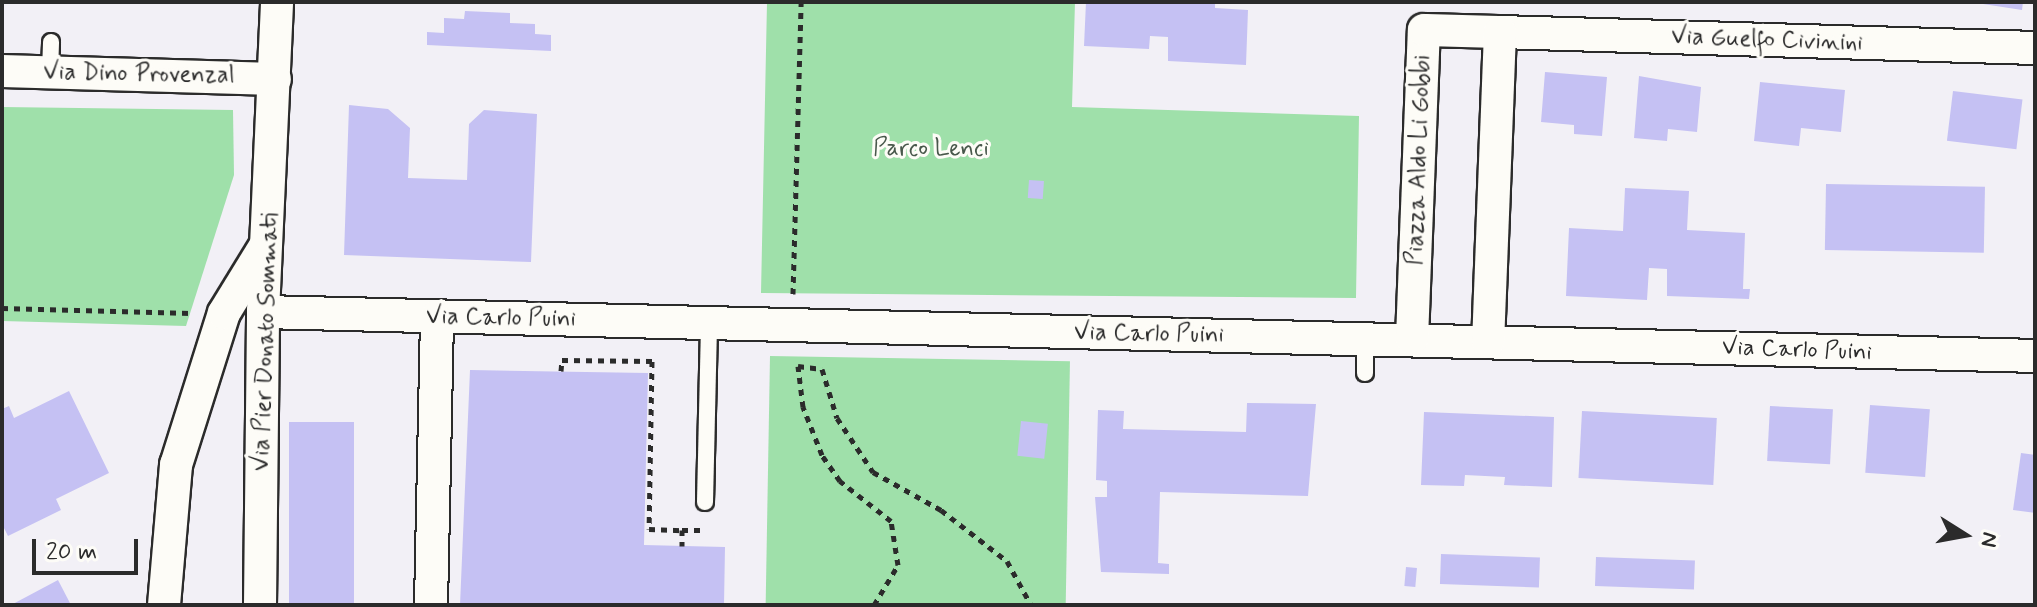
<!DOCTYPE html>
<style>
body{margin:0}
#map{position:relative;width:2037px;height:607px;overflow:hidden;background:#f2f0f6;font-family:Mynerve,sans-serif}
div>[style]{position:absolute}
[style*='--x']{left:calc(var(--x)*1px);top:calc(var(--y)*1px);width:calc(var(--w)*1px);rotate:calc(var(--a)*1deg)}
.green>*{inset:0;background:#9fe0aa;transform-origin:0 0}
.building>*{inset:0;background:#c5c1f3;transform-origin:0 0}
.path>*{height:5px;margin-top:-2.5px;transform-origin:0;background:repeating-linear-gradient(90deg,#2b2b2b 0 6px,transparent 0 12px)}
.roads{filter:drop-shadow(2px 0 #2b2b2b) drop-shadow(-2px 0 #2b2b2b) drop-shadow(0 2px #2b2b2b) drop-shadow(0 -2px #2b2b2b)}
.lane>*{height:16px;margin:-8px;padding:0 8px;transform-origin:8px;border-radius:8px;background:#fdfcf7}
.street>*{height:32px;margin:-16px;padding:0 16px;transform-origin:16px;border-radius:16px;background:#fdfcf7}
span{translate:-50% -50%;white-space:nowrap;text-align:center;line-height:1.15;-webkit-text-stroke:6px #fdfcf7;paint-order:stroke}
.street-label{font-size:24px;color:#2b2b2b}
.park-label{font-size:24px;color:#48584b}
.frame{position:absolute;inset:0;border:4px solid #2b2b2b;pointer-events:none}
.north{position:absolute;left:1925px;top:495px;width:80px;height:80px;-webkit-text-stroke:6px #fdfcf7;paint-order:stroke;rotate:101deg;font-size:22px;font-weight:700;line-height:32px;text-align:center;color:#2b2b2b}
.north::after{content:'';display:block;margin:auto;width:28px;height:36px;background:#2b2b2b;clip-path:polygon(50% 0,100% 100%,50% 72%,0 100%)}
.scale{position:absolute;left:32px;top:539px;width:106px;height:36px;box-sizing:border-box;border:4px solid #2b2b2b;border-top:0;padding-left:10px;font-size:24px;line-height:28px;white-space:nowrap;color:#2b2b2b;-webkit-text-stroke:6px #fdfcf7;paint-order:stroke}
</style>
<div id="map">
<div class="green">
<i style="clip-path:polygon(767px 2px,1075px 2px,1072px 107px,1359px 116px,1356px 298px,761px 293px)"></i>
<i style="clip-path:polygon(2px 107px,233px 110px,234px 175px,186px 326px,2px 321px)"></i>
<i style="left:770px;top:356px;width:300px;height:249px;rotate:1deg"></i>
</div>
<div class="building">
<i style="clip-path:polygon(1086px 2px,1215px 2px,1215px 8px,1248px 10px,1246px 65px,1168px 61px,1168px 37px,1150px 36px,1149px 49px,1084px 46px)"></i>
<i style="clip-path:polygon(1970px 2px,2023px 2px,2022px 10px)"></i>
<i style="clip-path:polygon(465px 11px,510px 13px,510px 23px,535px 24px,535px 34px,551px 35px,551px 51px,427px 45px,427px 32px,444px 33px,444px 18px,464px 19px)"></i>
<i style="clip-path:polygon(1545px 72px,1607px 77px,1602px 136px,1574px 134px,1574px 125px,1541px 122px)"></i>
<i style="clip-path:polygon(1639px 76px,1701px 87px,1697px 132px,1668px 129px,1667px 141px,1634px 138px)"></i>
<i style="clip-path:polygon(1760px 82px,1845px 90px,1841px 132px,1801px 128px,1799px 146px,1754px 141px)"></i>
<i style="left:1953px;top:91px;width:70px;height:50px;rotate:7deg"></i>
<i style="clip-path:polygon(349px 105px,388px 109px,410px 128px,408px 178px,467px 180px,469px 124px,484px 110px,537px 114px,531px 262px,344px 255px)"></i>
<i style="left:1029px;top:180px;width:15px;height:18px;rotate:4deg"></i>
<i style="left:1826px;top:184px;width:159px;height:66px;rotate:1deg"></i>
<i style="clip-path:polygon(1625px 188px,1689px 191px,1687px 230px,1745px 233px,1743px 289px,1750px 289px,1749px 299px,1667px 296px,1667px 269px,1649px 268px,1647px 300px,1566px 296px,1569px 228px,1623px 231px)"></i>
<i style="clip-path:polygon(470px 370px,648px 373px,644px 545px,725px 547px,724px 605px,460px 605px)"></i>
<i style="clip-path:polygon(69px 391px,109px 473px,56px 499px,61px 510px,8px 536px,2px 524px,2px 409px,9px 406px,14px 418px)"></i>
<i style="clip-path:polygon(1247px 403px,1316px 404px,1308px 496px,1160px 492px,1158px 563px,1169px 564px,1169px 574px,1101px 572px,1095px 497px,1107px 497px,1107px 481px,1096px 480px,1098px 410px,1124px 411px,1123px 429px,1246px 432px)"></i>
<i style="left:1870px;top:405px;width:60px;height:68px;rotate:4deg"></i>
<i style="left:1770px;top:406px;width:63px;height:55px;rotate:3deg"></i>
<i style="left:1582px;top:411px;width:135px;height:67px;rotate:3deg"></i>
<i style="clip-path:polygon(1424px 412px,1554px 417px,1552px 487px,1504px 485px,1505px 477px,1465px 475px,1464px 486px,1421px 485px)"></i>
<i style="left:1021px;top:421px;width:27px;height:35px;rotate:6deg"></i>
<i style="left:289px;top:422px;width:65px;height:183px"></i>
<i style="clip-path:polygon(2021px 453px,2035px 455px,2035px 513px,2013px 510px)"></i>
<i style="left:1441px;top:554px;width:99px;height:30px;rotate:2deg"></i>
<i style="left:1596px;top:557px;width:99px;height:29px;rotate:2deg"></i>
<i style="left:1406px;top:567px;width:11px;height:19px;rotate:5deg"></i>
<i style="clip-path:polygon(58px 580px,71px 605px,11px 605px)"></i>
</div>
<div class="path">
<i style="--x:793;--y:294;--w:292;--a:-88.4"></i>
<i style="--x:2;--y:308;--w:189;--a:1.5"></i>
<i style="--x:562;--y:360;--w:90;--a:0.6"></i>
<i style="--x:652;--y:361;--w:168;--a:91"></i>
<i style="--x:649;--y:529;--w:33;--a:2"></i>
<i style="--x:682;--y:530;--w:16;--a:90"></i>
<i style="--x:561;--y:371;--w:11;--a:-85"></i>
<i style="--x:682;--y:530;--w:19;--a:0"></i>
<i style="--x:874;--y:605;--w:47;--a:-59"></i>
<i style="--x:898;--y:565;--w:45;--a:-99"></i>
<i style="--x:891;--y:521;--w:65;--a:-141.9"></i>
<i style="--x:840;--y:481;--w:32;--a:-125"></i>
<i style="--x:822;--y:455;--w:52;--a:-111.6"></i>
<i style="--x:803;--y:407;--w:41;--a:-97"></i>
<i style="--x:798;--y:366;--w:24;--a:7"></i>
<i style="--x:822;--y:369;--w:51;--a:73"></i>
<i style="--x:837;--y:418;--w:65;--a:56.3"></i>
<i style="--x:873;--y:472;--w:78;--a:29.2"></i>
<i style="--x:941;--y:510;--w:83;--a:37.7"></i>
<i style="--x:1007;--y:561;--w:50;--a:61.4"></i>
</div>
<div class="roads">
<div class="lane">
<i style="--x:50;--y:72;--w:30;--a:-88"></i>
<i style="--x:1365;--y:373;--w:34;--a:-90"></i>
<i style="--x:705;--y:502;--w:180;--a:-88.7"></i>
</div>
<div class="street">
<i style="--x:1500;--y:32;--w:535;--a:1.71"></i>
<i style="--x:2;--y:71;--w:273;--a:1.7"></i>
<i style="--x:263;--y:312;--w:1773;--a:1.42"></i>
<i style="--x:1412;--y:339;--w:309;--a:-87.8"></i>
<i style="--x:1424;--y:30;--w:76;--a:1.5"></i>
<i style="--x:1500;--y:32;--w:310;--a:92.2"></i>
<i style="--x:164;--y:605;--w:141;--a:-85.1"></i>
<i style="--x:176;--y:465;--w:159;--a:-72.5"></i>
<i style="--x:224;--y:313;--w:79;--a:-58.5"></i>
<i style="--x:260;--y:605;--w:293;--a:-89.4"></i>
<i style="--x:263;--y:312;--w:310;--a:-87.4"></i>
<i style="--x:431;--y:605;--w:289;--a:-88.8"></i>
</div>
</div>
<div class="street-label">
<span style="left:1767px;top:40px;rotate:2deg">Via Guelfo Civinini</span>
<span style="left:139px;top:74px;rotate:1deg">Via Dino Provenzal</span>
<span style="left:1419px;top:160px;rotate:-88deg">Piazza Aldo Li Gobbi</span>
<span style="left:501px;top:318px;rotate:1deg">Via Carlo Puini</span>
<span style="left:1149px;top:334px;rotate:1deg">Via Carlo Puini</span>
<span style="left:266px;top:342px;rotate:-88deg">Via Pier Donato Sommati</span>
<span style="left:1797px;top:350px;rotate:2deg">Via Carlo Puini</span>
</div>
<div class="park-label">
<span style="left:931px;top:149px">Parco Lenci</span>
</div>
<div class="frame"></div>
<div class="north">N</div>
<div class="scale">20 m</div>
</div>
